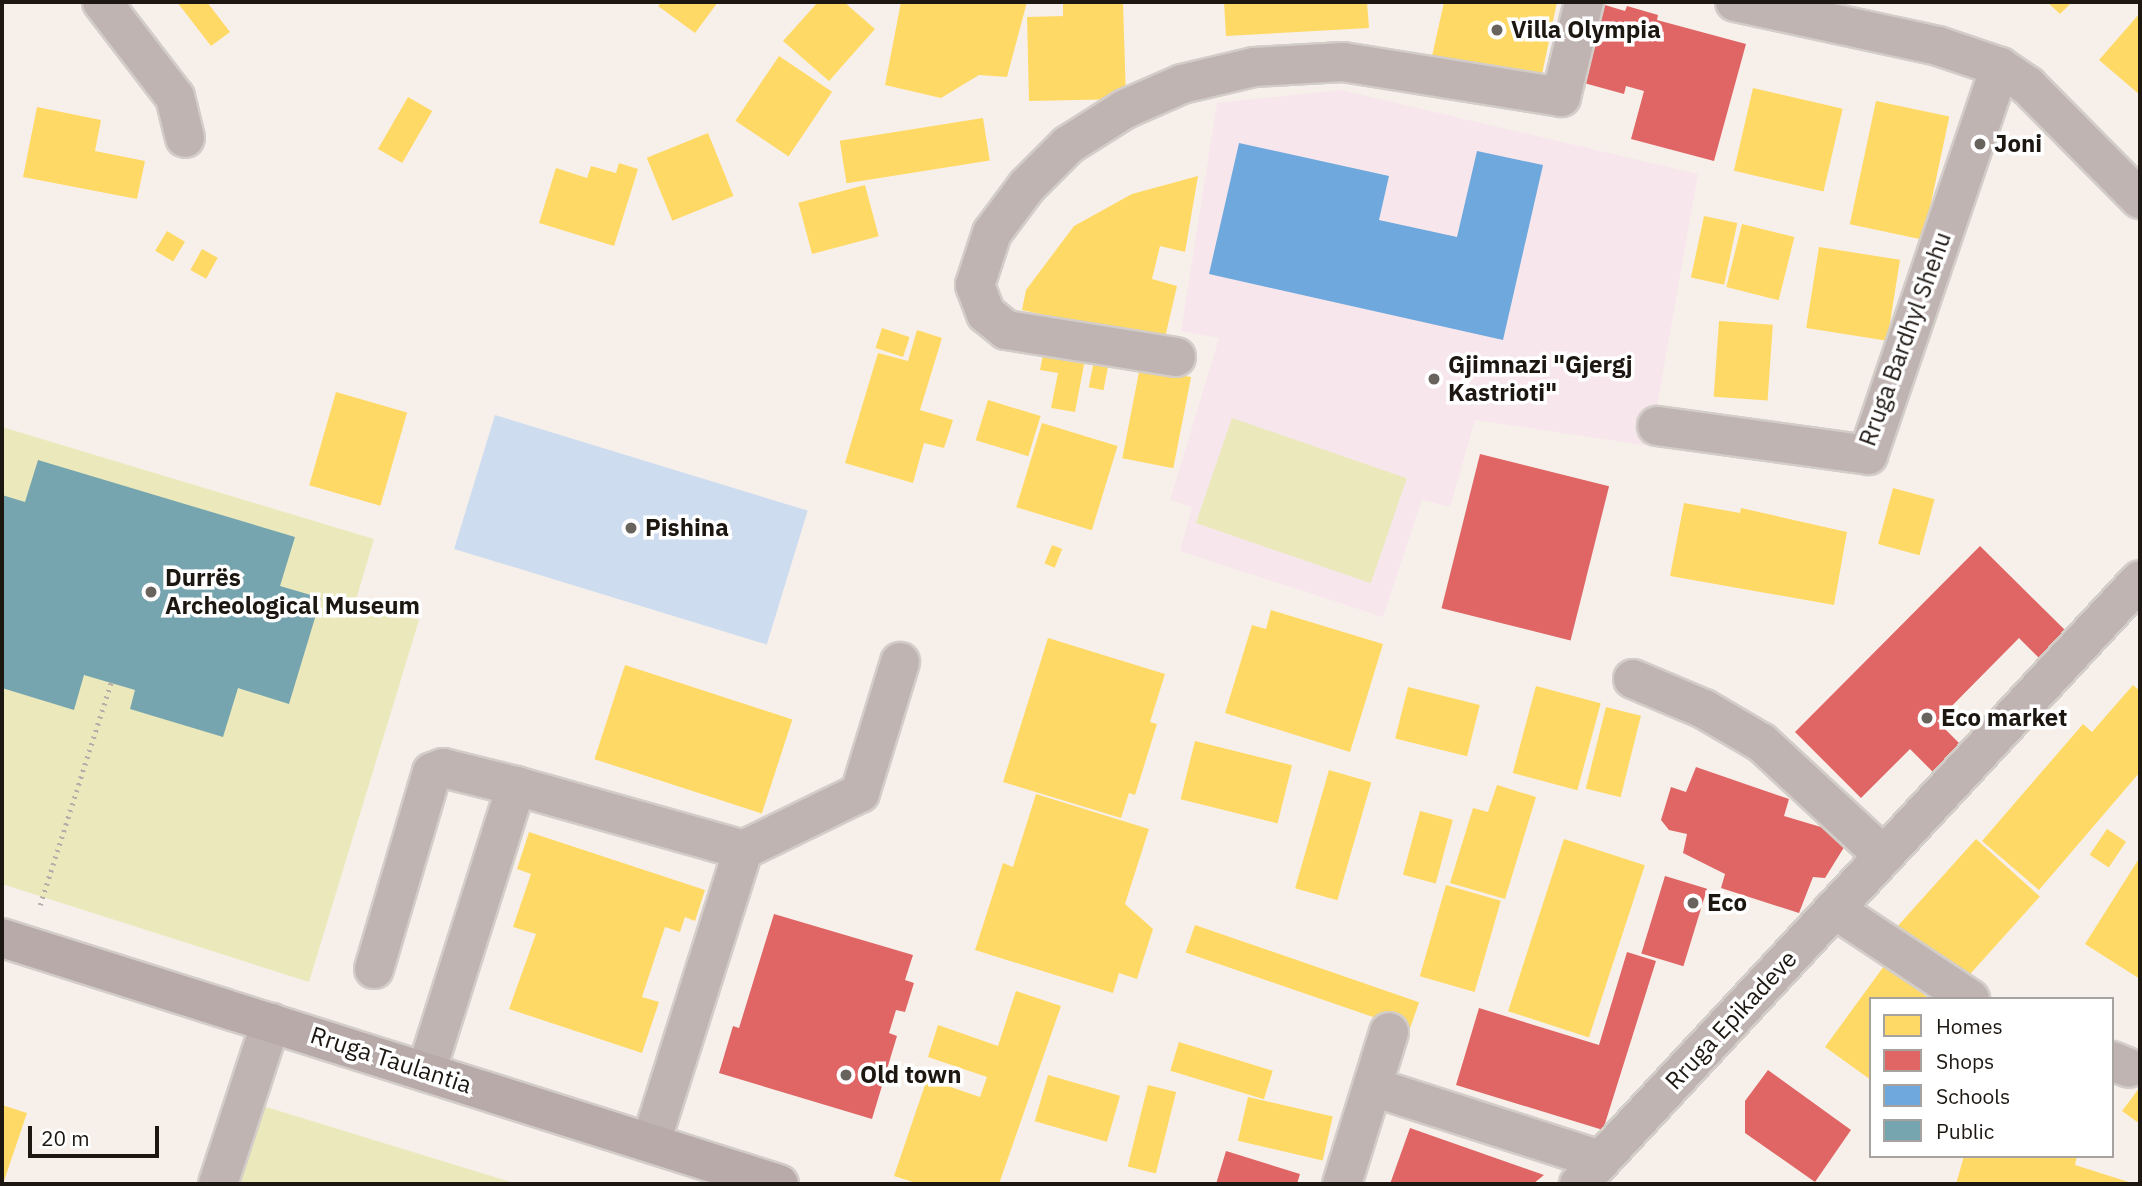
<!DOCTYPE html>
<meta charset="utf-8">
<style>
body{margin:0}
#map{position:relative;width:2142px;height:1186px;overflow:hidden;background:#f7f0ea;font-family:"IBM Plex Sans",sans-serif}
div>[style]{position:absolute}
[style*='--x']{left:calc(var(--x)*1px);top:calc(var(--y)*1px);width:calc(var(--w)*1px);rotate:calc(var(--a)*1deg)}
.education>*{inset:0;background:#f7e7ec}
.green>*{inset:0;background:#ebe9bc;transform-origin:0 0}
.water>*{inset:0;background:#cedcf0;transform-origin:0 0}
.homes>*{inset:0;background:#ffd966;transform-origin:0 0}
.shops>*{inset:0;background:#e06666;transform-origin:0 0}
.schools>*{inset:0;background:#6fa8dc}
.public>*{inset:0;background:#76a5af}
.path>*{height:4.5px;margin-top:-2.25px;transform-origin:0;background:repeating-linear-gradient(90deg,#b6acaa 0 2px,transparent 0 7px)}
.roads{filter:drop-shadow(2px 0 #d3cdc8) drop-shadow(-2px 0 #d3cdc8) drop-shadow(0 2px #d3cdc8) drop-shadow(0 -2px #d3cdc8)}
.minor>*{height:38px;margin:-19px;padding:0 19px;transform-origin:19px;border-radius:19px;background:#c0b4b3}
.major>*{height:38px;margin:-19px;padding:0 19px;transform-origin:19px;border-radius:19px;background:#b8aaa9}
.dots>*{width:19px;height:19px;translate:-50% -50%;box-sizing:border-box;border:4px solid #fff;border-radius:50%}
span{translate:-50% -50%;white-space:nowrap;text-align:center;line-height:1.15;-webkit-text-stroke:7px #fff;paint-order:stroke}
.poi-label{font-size:24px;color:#1d1712;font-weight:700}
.left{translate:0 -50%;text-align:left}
.street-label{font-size:24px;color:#1d1712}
.frame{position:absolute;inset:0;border:4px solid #1d1712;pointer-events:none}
.legend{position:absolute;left:1869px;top:997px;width:245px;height:161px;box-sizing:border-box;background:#fff;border:2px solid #a5a2a0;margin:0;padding:9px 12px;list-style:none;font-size:21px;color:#1d1712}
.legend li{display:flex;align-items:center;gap:14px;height:35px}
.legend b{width:35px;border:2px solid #a5a2a0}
.scale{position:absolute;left:28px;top:1126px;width:131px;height:32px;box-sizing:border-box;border:4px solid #1d1712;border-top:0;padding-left:9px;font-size:21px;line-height:24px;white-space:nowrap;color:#1d1712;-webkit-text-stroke:5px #fff;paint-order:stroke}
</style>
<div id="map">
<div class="education">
<i style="clip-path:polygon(1341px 90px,1698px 174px,1650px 446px,1475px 420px,1450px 507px,1422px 500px,1383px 617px,1180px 551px,1192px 507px,1170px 500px,1219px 338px,1181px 331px,1217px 103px)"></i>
</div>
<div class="green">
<i style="left:1232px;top:418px;width:185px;height:111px;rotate:19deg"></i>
<i style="clip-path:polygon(2px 427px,374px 539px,355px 603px,419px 620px,309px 982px,2px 884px)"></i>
<i style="clip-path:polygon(263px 1106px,517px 1184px,238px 1184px)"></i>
</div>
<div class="water">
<i style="left:495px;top:415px;width:327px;height:140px;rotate:17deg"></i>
</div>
<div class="homes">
<i style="clip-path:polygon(177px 2px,207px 2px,230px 32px,211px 46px)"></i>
<i style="clip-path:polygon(662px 2px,718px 2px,695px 33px,658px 6px)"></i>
<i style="clip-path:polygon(818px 2px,844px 2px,875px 29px,829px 81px,783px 41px)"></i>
<i style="clip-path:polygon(901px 2px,1027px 2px,1007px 77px,979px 75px,941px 98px,885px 85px)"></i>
<i style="clip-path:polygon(1063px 2px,1123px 2px,1126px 99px,1029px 101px,1027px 17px,1063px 16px)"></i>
<i style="clip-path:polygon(1224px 2px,1367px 2px,1369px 28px,1226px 36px)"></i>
<i style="clip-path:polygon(1444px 2px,1557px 2px,1540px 84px,1431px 61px)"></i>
<i style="clip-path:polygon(2047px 2px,2072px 2px,2060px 14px)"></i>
<i style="clip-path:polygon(2140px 13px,2140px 95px,2099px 60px)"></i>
<i style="left:779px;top:56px;width:64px;height:78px;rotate:34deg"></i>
<i style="left:1753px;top:88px;width:92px;height:85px;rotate:13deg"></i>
<i style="left:408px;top:97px;width:28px;height:60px;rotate:30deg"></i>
<i style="left:1876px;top:101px;width:75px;height:126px;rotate:12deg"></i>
<i style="clip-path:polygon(37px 107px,101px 120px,95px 151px,145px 161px,137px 199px,23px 177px)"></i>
<i style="left:983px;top:118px;width:43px;height:145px;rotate:81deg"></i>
<i style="left:708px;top:133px;width:68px;height:66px;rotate:68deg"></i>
<i style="clip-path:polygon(619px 163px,638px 169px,614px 246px,539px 223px,556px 168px,587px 178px,591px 166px,616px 173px)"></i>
<i style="clip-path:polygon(1198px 176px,1185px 252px,1160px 246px,1152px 279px,1177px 286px,1164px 342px,1022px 310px,1026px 290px,1074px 226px,1132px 194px)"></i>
<i style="left:865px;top:185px;width:53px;height:69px;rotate:75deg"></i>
<i style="left:1704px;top:216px;width:34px;height:63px;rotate:12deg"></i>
<i style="left:1742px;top:224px;width:54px;height:65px;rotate:14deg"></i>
<i style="left:167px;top:231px;width:21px;height:23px;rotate:31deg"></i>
<i style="left:1819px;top:247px;width:82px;height:82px;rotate:9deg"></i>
<i style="left:202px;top:249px;width:18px;height:24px;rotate:29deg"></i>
<i style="left:1719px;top:321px;width:54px;height:76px;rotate:4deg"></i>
<i style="left:882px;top:328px;width:29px;height:21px;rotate:18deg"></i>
<i style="clip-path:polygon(917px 330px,942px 338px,920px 410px,953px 420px,944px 448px,924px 443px,913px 483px,845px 463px,878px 353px,908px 361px)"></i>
<i style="clip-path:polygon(1087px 349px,1075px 412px,1051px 408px,1058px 373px,1040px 370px,1044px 350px)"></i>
<i style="left:1096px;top:350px;width:15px;height:38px;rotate:11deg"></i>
<i style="left:1140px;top:367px;width:52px;height:93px;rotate:11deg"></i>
<i style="left:336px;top:392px;width:74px;height:97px;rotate:16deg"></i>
<i style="left:988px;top:400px;width:55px;height:42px;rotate:17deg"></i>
<i style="left:1042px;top:423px;width:79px;height:88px;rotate:17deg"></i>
<i style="left:1893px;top:488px;width:43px;height:58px;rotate:15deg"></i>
<i style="clip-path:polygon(1684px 503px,1740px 513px,1741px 508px,1847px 532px,1834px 605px,1670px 576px)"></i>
<i style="left:1052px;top:545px;width:11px;height:20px;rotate:22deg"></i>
<i style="clip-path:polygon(1271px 610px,1383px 644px,1350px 752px,1225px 713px,1252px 625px,1266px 629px)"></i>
<i style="clip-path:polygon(1048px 638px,1165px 674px,1150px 722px,1157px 724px,1135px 795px,1129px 793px,1121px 818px,1003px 782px)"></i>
<i style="left:625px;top:665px;width:176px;height:99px;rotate:18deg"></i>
<i style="clip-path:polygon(2133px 685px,2140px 691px,2140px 772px,2039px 890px,1982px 841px,2083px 724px,2092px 732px)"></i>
<i style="left:1536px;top:686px;width:67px;height:90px;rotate:15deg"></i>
<i style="left:1408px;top:687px;width:74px;height:53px;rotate:14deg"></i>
<i style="left:1606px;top:707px;width:36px;height:84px;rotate:14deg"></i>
<i style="left:1195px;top:741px;width:100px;height:60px;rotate:14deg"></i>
<i style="left:1329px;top:770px;width:44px;height:123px;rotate:16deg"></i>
<i style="clip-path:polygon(1497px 785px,1536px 797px,1505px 899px,1450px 883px,1473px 808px,1488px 812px)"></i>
<i style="clip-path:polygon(1036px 794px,1149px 829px,1125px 904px,1153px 929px,1137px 979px,1119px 973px,1113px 993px,975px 950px,1003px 863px,1013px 867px)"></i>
<i style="left:1420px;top:811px;width:34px;height:66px;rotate:15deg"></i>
<i style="left:2107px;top:829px;width:23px;height:31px;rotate:34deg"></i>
<i style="clip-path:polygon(529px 832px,705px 890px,695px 921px,685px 917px,680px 932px,665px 927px,642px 997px,659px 1002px,642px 1053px,509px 1009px,536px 934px,513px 927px,531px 874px,517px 869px)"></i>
<i style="left:1564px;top:839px;width:85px;height:181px;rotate:18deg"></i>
<i style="left:1976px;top:839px;width:86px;height:120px;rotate:42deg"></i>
<i style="clip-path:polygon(2140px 857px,2140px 979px,2085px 944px)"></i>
<i style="left:1446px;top:885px;width:57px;height:95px;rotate:16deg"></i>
<i style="left:1195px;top:925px;width:237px;height:29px;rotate:19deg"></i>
<i style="clip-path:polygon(1884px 966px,1930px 999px,1871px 999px,1871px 1080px,1825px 1047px)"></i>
<i style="clip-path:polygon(1016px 991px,1061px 1006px,999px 1184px,919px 1184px,894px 1176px,927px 1079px,980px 1097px,987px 1077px,928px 1057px,938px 1025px,998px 1046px)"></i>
<i style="left:1179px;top:1042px;width:98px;height:30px;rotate:17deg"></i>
<i style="left:1048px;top:1075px;width:75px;height:48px;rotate:16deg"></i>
<i style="left:1148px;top:1085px;width:29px;height:84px;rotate:14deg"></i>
<i style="clip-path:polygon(2140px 1087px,2140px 1124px,2122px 1111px)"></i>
<i style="left:1248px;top:1097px;width:87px;height:45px;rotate:13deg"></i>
<i style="clip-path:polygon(2px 1105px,27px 1113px,3px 1184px,2px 1184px)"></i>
<i style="clip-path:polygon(1964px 1156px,2077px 1156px,2075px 1165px,2135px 1184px,1956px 1184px)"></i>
</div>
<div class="shops">
<i style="clip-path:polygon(1605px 5px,1625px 11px,1627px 6px,1658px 15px,1657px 20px,1746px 44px,1714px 161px,1631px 139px,1644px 91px,1626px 86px,1624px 94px,1584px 83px)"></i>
<i style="left:1480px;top:454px;width:133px;height:159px;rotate:14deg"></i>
<i style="clip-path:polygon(1980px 546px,2067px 632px,2040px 659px,2019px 638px,1937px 721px,1964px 748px,1937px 776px,1910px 749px,1861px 798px,1795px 732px)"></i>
<i style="clip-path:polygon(1696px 767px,1789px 799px,1784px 816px,1851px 836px,1825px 878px,1813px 877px,1799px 913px,1721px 888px,1725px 874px,1683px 853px,1687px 834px,1669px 830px,1661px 820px,1671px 787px,1686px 792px)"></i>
<i style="left:1665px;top:876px;width:44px;height:81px;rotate:17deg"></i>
<i style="clip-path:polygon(774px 914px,913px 955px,905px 980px,914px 983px,905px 1012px,896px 1010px,889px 1033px,897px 1036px,872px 1119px,719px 1073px,733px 1026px,739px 1028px)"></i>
<i style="clip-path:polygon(1627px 952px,1656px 961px,1603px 1130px,1456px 1085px,1479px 1008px,1599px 1045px)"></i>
<i style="clip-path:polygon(1768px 1070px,1851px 1130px,1815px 1182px,1745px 1133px,1745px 1101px)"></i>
<i style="clip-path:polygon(1410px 1128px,1544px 1175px,1533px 1184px,1390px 1184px)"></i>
<i style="clip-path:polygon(1226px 1151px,1300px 1174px,1297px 1184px,1216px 1184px)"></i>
</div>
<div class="schools">
<i style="clip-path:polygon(1239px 143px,1389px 176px,1379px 220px,1457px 237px,1477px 151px,1543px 165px,1503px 340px,1209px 274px)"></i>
</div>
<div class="public">
<i style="clip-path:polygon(38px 460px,295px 537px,280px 586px,321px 598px,289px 704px,238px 688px,223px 737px,130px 709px,135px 690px,84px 675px,74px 710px,2px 688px,2px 495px,25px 502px)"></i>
</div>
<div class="path">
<i style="--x:40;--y:905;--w:233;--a:-72.3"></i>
</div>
<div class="roads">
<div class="minor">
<i style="--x:102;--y:2;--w:120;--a:52.5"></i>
<i style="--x:175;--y:97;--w:42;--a:76.3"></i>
<i style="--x:1735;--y:2;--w:208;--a:12.2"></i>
<i style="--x:1938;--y:46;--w:65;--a:18.7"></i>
<i style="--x:2000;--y:67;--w:34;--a:34"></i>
<i style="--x:2028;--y:86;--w:159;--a:45.3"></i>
<i style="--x:1176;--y:357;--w:172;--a:-171"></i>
<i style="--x:1006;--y:330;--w:26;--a:-141"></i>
<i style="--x:986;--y:314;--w:31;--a:-111"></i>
<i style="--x:975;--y:285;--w:55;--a:-71.9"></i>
<i style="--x:992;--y:233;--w:59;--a:-53.3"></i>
<i style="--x:1027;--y:186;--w:58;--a:-45"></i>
<i style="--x:1068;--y:145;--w:67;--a:-32.3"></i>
<i style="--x:1125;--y:109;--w:62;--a:-23.7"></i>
<i style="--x:1182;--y:84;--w:74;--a:-13.3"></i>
<i style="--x:1254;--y:67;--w:89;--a:-3.2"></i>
<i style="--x:1343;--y:62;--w:221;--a:9.1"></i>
<i style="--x:1561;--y:97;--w:98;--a:-76.4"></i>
<i style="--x:1657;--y:426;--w:213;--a:7.8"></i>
<i style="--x:1868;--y:455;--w:410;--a:-71.2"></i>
<i style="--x:1633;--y:679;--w:77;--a:22.9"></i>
<i style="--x:1704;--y:709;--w:67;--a:30.4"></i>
<i style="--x:1762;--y:743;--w:166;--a:42.8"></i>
<i style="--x:1834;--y:909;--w:163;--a:33.5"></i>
<i style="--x:374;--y:969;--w:205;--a:-73.6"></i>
<i style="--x:432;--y:772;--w:12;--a:-20"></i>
<i style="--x:443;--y:768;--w:75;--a:13.9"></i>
<i style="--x:516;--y:786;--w:236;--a:15.7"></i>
<i style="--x:743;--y:850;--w:130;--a:-26"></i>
<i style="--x:860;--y:793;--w:137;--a:-73"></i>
<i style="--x:2112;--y:1061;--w:18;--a:22"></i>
<i style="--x:426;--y:1072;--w:300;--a:-72.5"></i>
<i style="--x:1373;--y:1087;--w:239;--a:17.8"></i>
<i style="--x:651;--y:1142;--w:306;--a:-72.5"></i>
<i style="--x:218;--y:1184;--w:170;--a:-71.9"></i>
<i style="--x:1342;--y:1184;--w:159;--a:-72.8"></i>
<i style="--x:1579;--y:1184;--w:824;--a:-47.11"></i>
</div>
<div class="major">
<i style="--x:2;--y:938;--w:815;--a:17.57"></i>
</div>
</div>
<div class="dots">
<i style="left:1497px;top:30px;background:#69635e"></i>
<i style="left:1980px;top:144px;background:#69635e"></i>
<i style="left:1434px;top:379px;background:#69635e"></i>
<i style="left:631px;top:528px;background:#69635e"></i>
<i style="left:151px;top:592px;background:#69635e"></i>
<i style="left:1927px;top:718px;background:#69635e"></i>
<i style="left:1693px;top:903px;background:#69635e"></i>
<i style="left:846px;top:1075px;background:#69635e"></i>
</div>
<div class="poi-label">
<span class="left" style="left:1511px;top:30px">Villa Olympia</span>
<span class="left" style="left:1994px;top:144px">Joni</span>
<span class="left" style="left:1448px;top:379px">Gjimnazi "Gjergj<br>Kastrioti"</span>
<span class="left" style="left:645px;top:528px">Pishina</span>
<span class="left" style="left:165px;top:592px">Durrës<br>Archeological Museum</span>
<span class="left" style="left:1941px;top:718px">Eco market</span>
<span class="left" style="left:1707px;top:903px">Eco</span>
<span class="left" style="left:860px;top:1075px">Old town</span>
</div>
<div class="street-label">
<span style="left:1905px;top:339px;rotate:-70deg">Rruga Bardhyl Shehu</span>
<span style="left:1731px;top:1020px;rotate:-47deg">Rruga Epikadeve</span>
<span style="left:391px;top:1060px;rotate:18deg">Rruga Taulantia</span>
</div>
<div class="frame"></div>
<ul class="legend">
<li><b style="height:19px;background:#ffd966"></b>Homes</li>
<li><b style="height:19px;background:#e06666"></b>Shops</li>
<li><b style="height:19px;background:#6fa8dc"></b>Schools</li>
<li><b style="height:19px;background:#76a5af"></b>Public</li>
</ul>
<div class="scale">20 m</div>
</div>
